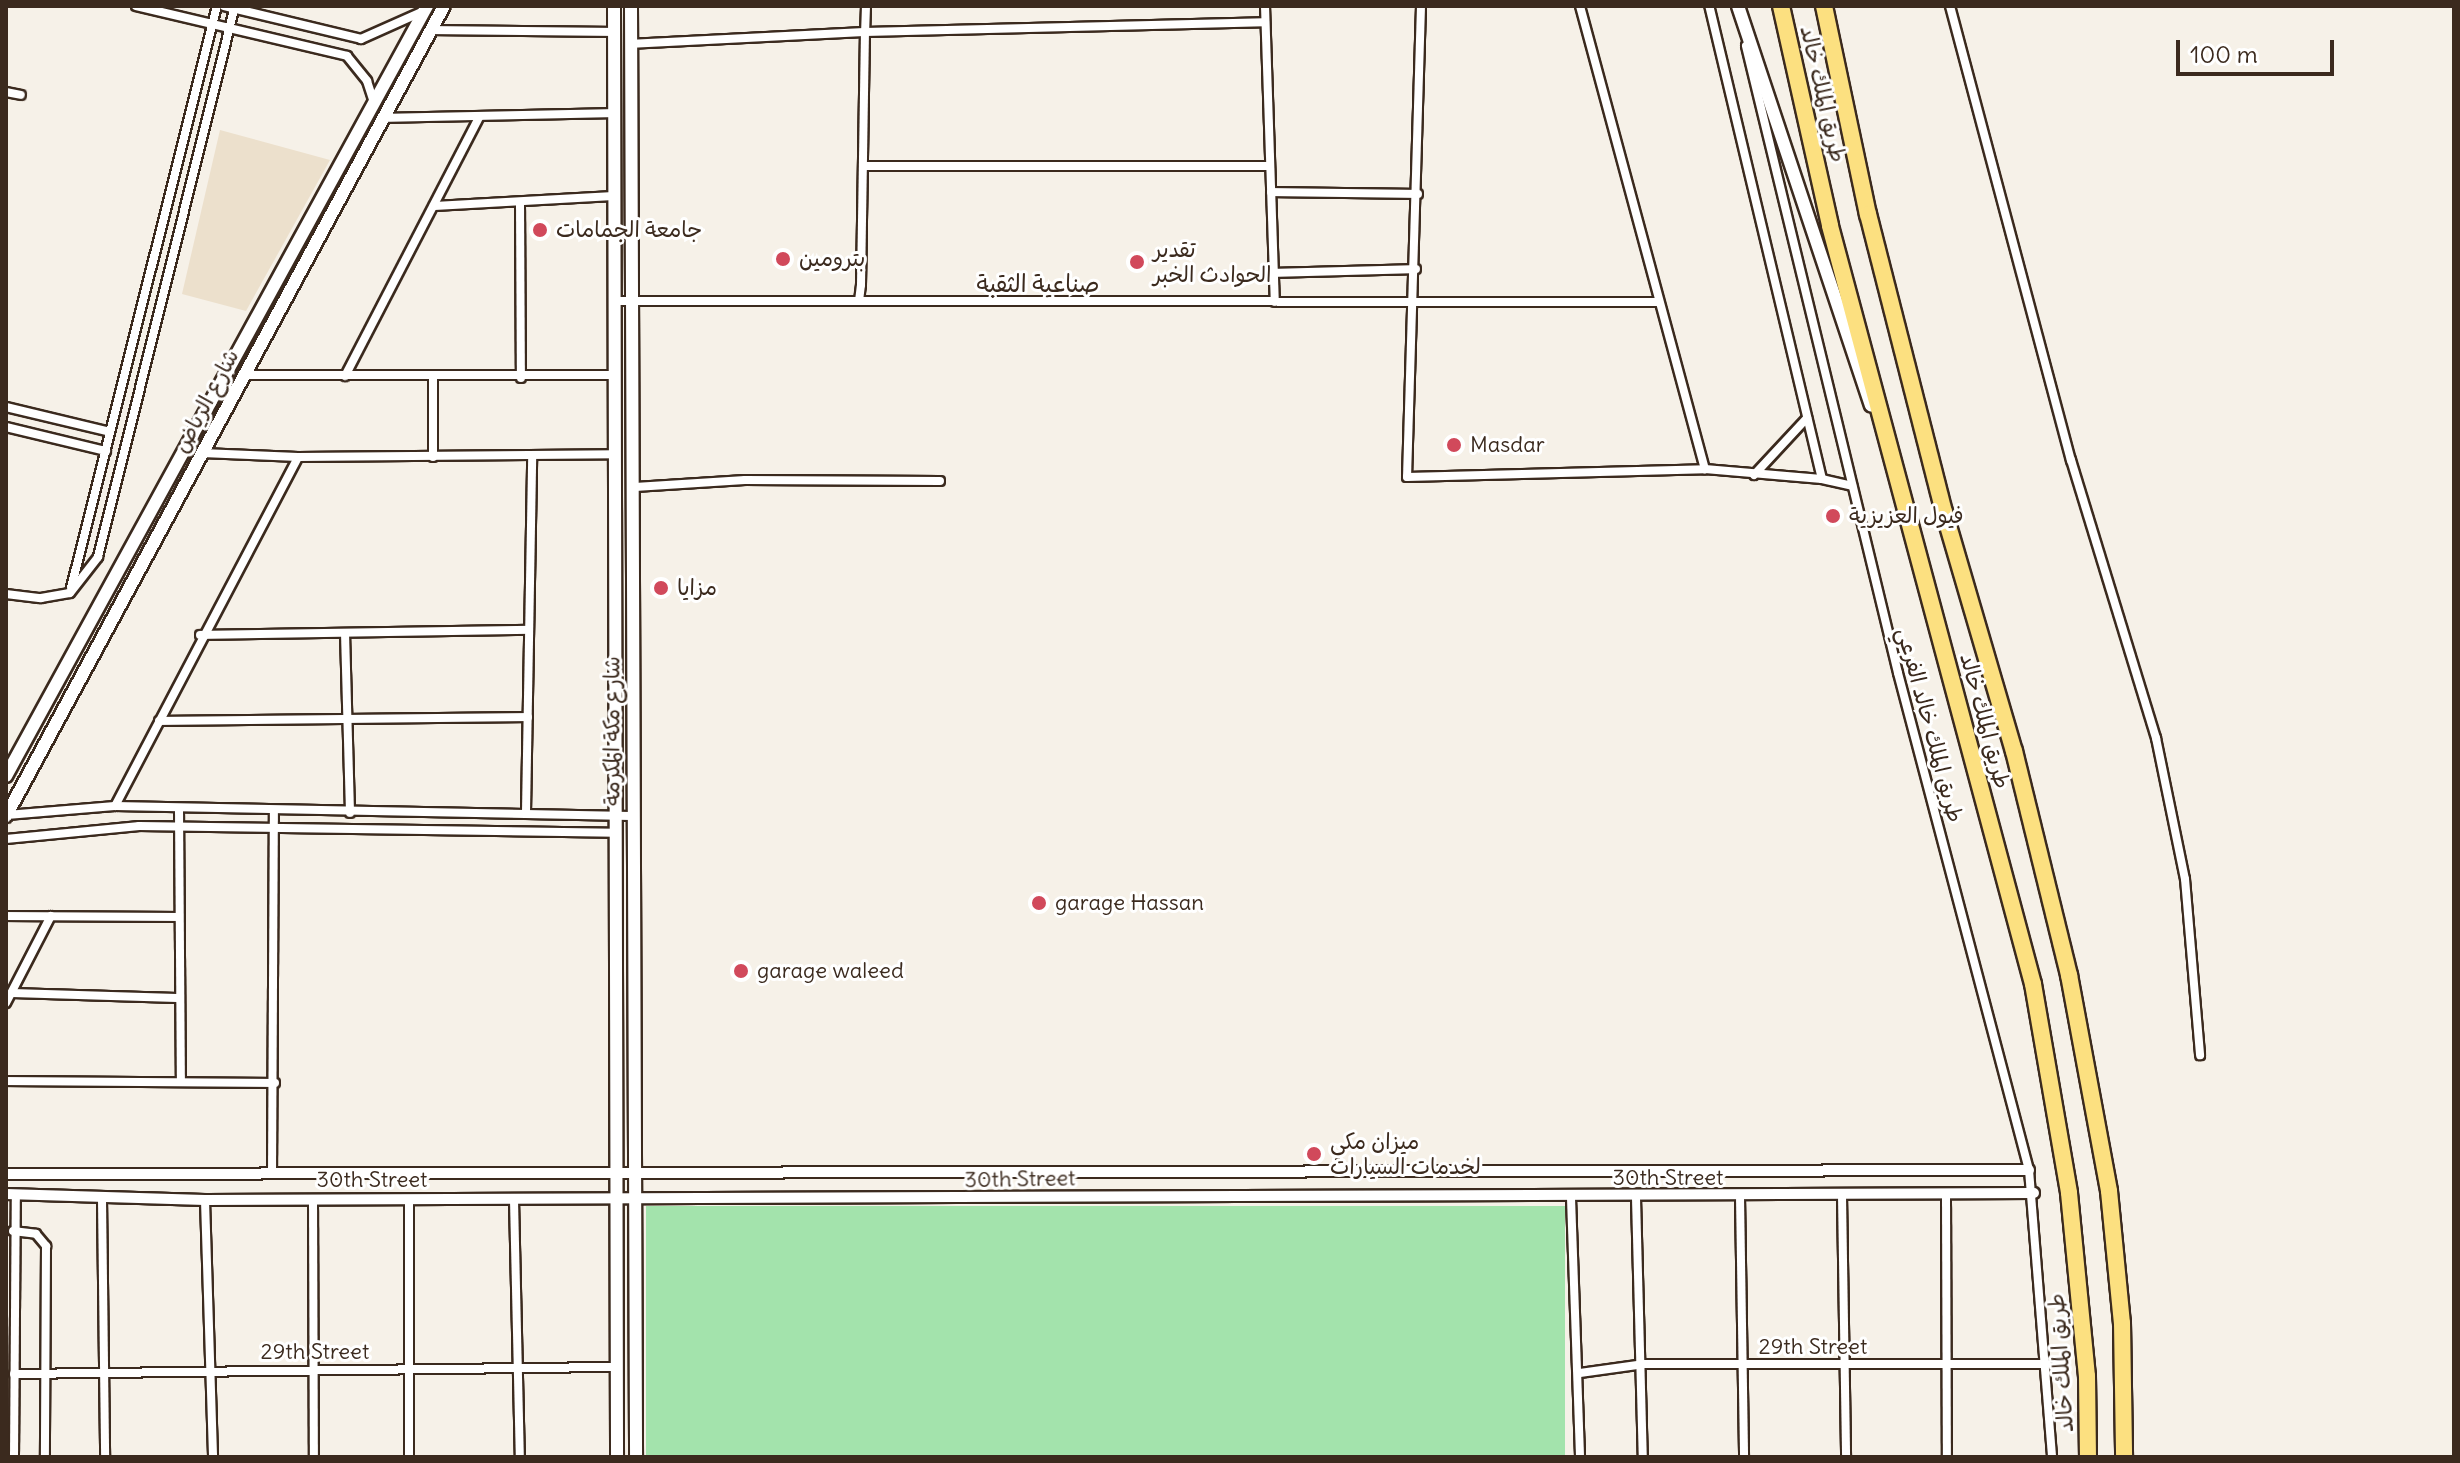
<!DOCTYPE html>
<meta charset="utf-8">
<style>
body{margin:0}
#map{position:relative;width:2460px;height:1463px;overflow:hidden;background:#f6f1e8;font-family:Delius,"Playpen Sans Arabic",sans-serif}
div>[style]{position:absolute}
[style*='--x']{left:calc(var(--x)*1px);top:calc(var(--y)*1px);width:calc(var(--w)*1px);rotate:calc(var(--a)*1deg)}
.built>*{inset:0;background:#ece0cc}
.green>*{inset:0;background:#a3e3ac;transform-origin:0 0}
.roads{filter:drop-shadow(2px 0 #3b2a1e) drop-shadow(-2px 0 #3b2a1e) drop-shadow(0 2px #3b2a1e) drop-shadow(0 -2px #3b2a1e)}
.minor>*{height:8px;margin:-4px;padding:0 4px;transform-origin:4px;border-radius:4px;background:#fff}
.tertiary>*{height:10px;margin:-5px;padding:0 5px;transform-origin:5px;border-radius:5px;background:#fff}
.secondary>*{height:12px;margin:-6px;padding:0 6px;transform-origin:6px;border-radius:6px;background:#fff}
.motorway>*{height:16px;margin:-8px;padding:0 8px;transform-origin:8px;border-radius:8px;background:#fce080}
.dots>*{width:22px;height:22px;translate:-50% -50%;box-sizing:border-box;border:4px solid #fff;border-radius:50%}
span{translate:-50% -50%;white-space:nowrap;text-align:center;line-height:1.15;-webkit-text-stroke:6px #fff;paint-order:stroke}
.street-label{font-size:22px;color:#3b2a1e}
.poi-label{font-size:22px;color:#3b2a1e}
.left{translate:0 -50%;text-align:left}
.neighbourhood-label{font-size:24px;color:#3b2a1e}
.frame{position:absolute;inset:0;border:8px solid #3b2a1e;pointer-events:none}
.scale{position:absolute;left:2176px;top:40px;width:158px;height:36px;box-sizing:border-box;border:4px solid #3b2a1e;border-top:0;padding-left:10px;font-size:24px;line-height:28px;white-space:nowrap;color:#3b2a1e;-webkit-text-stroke:6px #fff;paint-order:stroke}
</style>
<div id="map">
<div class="built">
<i style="clip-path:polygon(220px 130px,330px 160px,246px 311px,182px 294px)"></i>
</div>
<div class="green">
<i style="left:1565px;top:1206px;width:251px;height:919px;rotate:90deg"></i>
</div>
<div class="roads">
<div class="minor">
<i style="--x:136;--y:6;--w:217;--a:13.3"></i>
<i style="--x:347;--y:56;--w:32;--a:51"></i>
<i style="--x:367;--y:81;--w:19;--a:72"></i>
<i style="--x:224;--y:6;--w:141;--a:13.5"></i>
<i style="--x:361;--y:39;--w:69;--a:-24"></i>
<i style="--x:866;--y:6;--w:26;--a:92"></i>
<i style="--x:865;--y:32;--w:399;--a:-1.4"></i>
<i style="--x:1265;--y:6;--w:296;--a:88.1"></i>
<i style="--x:1421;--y:6;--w:471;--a:91.7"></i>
<i style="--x:1407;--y:477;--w:298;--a:-1.5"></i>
<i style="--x:1705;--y:469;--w:117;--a:4.9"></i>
<i style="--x:1822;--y:479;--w:486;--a:-103.4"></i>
<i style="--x:1580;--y:6;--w:480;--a:74.9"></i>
<i style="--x:1950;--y:6;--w:470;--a:75.1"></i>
<i style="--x:2071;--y:460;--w:291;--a:73"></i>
<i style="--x:2156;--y:738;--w:144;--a:78.4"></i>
<i style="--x:2185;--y:879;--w:177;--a:85.1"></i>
<i style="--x:431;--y:30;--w:183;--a:0.6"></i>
<i style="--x:1746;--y:46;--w:645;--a:76.37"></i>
<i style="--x:1898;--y:673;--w:514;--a:75.23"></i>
<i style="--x:2029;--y:1170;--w:288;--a:85.4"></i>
<i style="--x:6;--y:92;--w:15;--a:11"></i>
<i style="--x:383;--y:118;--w:231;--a:-1.2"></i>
<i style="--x:863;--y:166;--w:407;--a:0"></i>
<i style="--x:1271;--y:192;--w:147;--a:0.8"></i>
<i style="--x:520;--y:203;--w:175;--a:89.7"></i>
<i style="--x:434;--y:206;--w:180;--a:-3.2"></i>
<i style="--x:1274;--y:273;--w:142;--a:-1.6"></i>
<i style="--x:614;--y:301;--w:245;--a:0"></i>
<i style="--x:859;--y:301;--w:16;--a:-83"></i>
<i style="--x:861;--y:285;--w:253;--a:-89.1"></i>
<i style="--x:865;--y:32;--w:233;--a:177.1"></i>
<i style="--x:859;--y:301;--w:799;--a:0.07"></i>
<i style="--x:243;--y:375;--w:371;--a:0"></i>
<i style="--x:345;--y:376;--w:291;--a:-62.6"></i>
<i style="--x:6;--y:407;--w:107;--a:13.5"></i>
<i style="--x:6;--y:427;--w:103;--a:13.5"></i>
<i style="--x:202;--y:453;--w:96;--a:2.4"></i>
<i style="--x:298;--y:457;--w:318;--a:-0.5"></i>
<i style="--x:433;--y:457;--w:80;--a:-90"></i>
<i style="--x:1754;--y:475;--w:78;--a:-47.1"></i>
<i style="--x:1822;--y:479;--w:31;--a:13"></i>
<i style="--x:635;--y:487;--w:110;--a:-3.6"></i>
<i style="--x:745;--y:480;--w:195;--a:0.3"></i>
<i style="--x:71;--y:588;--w:600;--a:-75.92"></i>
<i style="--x:6;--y:594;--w:35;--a:7"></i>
<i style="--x:41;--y:598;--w:29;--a:-10"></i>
<i style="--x:70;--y:593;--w:46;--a:-52.1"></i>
<i style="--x:98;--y:557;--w:568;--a:-76.04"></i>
<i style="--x:345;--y:633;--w:180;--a:88.4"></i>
<i style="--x:200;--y:635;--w:328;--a:-0.9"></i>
<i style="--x:159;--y:721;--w:369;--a:-0.6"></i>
<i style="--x:115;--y:806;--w:394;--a:-62.3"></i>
<i style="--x:179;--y:810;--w:272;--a:89.6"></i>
<i style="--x:526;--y:812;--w:355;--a:-89"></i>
<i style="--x:7;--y:815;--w:108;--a:-4.8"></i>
<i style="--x:115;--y:806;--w:516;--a:1.11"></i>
<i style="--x:6;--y:839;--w:134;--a:-5.6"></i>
<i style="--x:139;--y:826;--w:476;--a:0.8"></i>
<i style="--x:6;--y:916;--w:172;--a:0.3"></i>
<i style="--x:12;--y:993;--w:165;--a:1.7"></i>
<i style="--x:6;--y:1003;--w:98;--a:-62.7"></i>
<i style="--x:6;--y:1081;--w:269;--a:0.4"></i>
<i style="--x:272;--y:1174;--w:364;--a:-89.7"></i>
<i style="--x:1842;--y:1196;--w:261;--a:89.1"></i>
<i style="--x:1740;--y:1197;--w:260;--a:89.1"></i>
<i style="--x:1946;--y:1197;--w:260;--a:89.8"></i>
<i style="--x:1571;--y:1198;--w:259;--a:88"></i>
<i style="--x:1636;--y:1198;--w:259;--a:88.5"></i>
<i style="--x:102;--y:1200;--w:257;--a:89.3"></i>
<i style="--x:205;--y:1200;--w:257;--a:88.2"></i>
<i style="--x:313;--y:1200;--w:257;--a:89.8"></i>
<i style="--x:409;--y:1200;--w:257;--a:90"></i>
<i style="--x:514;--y:1200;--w:257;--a:88.7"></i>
<i style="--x:13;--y:1231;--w:23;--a:7"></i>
<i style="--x:36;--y:1234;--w:16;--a:50"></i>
<i style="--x:46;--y:1246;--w:211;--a:90.3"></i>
<i style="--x:1580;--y:1373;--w:65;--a:-8"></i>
<i style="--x:1644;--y:1364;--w:403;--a:0"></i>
<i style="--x:14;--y:1374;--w:602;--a:-0.67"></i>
<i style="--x:14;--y:1457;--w:263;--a:-89.6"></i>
</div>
<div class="tertiary">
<i style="--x:6;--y:1174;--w:2023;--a:-0.11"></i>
<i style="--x:6;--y:1194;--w:199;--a:1.7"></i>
<i style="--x:205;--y:1200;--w:1829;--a:-0.22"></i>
</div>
<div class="secondary">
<i style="--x:614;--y:6;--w:1451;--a:89.88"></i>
<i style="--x:631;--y:6;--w:1451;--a:89.8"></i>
<i style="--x:1738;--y:6;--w:421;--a:71.6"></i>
<i style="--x:6;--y:776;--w:878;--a:-61.33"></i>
<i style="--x:6;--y:816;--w:921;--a:-61.6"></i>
</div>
<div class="motorway">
<i style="--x:1781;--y:6;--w:225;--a:77.4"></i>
<i style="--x:1830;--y:226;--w:785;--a:75.01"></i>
<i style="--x:2033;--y:984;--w:212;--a:80.2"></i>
<i style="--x:2069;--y:1193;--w:184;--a:84.4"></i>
<i style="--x:2087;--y:1376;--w:81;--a:89.3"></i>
<i style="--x:1824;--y:6;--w:213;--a:78.1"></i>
<i style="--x:1868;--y:214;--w:308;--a:75.7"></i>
<i style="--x:1944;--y:512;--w:249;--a:73.7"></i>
<i style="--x:2014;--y:751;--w:231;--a:76.2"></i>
<i style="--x:2069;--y:975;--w:220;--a:79.5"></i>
<i style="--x:2109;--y:1191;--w:133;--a:84.4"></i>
<i style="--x:2122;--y:1323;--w:134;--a:89.1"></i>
</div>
</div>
<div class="dots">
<i style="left:540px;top:230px;background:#d1495b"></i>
<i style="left:783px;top:259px;background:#d1495b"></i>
<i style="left:1137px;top:262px;background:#d1495b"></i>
<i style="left:1454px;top:445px;background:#d1495b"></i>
<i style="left:1833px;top:516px;background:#d1495b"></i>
<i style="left:661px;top:588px;background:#d1495b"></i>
<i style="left:1039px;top:903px;background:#d1495b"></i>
<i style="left:741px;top:971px;background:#d1495b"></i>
<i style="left:1314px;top:1154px;background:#d1495b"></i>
</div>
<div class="street-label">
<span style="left:1823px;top:94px;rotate:77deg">طريق الملك خالد</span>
<span style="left:206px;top:401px;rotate:-62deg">شارع الرياض</span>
<span style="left:1985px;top:721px;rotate:75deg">طريق الملك خالد</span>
<span style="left:1930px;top:725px;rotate:75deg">طريق الملك خالد الفرعي</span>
<span style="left:612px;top:731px;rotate:-90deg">شارع مكة المكرمة</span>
<span style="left:1668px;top:1178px">30th Street</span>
<span style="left:1020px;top:1179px;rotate:-1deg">30th Street</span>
<span style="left:372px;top:1180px">30th Street</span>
<span style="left:1813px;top:1347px">29th Street</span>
<span style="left:315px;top:1352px">29th Street</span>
<span style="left:2061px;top:1363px;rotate:-94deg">طريق الملك خالد</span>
</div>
<div class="poi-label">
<span class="left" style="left:556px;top:230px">جامعة الجمامات</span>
<span class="left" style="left:1153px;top:262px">تقدير<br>الحوادث الخبر</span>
<span class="left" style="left:799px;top:259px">بترومين</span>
<span class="left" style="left:1470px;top:445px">Masdar</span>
<span class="left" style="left:1849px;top:516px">فيول العزيزية</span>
<span class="left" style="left:677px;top:588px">مزايا</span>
<span class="left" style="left:1055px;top:903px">garage Hassan</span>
<span class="left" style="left:757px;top:971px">garage waleed</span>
<span class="left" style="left:1330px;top:1154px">ميزان مكي<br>لخدمات السيارات</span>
</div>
<div class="neighbourhood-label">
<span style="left:1038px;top:284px">صناعية الثقبة</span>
</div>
<div class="frame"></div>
<div class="scale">100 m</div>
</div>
